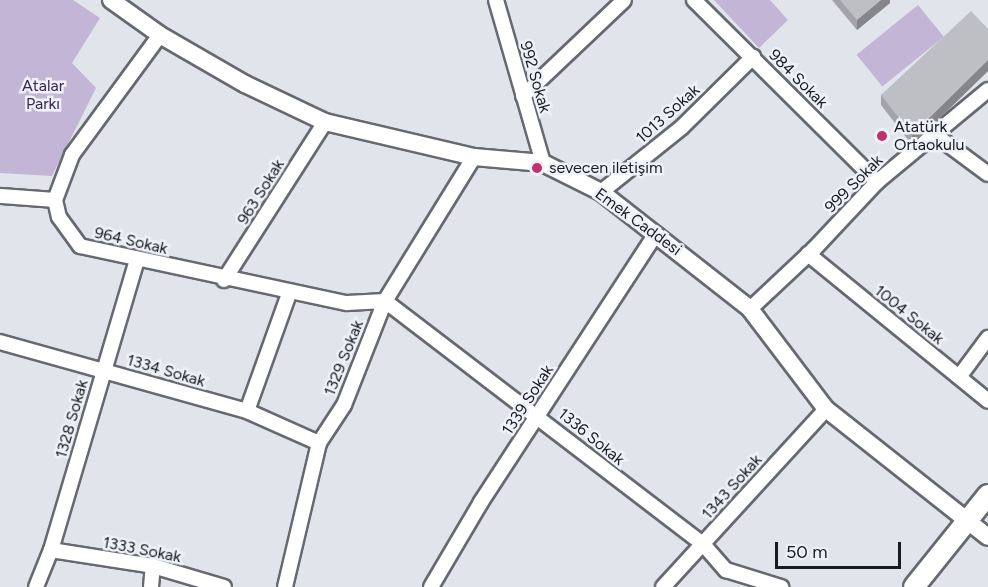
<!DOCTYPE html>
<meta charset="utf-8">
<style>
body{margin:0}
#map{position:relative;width:988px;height:587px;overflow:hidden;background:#e1e4eb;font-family:Figtree,sans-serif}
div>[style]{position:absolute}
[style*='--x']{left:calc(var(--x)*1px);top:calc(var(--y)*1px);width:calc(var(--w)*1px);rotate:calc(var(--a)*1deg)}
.green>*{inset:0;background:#c2b5d5;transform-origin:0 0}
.roads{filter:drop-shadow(2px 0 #66696f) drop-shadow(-2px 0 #66696f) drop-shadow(0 2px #66696f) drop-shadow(0 -2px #66696f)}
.minor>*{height:14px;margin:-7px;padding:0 7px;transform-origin:7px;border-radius:7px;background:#fff}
.tertiary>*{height:16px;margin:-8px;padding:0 8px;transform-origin:8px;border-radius:8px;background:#fff}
.secondary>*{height:20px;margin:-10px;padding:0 10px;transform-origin:10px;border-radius:10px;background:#fff}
.wall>*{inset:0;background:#a3a3a9}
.shaded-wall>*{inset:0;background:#85858a}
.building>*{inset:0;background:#bebec5}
.dots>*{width:16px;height:16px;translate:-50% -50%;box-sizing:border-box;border:3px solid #eef1f8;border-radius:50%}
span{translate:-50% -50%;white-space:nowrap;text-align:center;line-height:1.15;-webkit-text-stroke:5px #eef1f8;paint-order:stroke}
.street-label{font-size:16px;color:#1a1b1e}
.park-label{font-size:16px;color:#3b2455}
.poi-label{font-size:16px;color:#1a1b1e}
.left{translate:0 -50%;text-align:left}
.scale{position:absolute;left:775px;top:542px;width:126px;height:27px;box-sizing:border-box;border:3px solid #1a1b1e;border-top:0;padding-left:8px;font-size:18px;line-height:21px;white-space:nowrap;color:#1a1b1e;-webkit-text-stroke:4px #eef1f8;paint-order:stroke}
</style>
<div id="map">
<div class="green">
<i style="clip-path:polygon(0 0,73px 0,100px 18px,72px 63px,96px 88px,52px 176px,0 173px)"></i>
<i style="clip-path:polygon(714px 0,770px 0,788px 20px,759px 48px)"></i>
<i style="left:918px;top:5px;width:41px;height:79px;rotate:51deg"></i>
</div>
<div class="roads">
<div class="minor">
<i style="--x:496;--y:0;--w:170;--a:73.9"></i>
<i style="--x:694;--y:0;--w:258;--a:44.8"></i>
<i style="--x:160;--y:35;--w:149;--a:126.3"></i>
<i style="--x:72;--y:155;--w:48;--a:110.7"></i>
<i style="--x:55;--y:200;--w:17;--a:77"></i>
<i style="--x:59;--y:217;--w:36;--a:54"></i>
<i style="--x:80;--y:246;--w:273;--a:12.1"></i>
<i style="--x:347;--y:303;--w:38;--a:-3"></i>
<i style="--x:385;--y:301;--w:400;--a:37.4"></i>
<i style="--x:703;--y:544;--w:35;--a:49"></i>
<i style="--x:726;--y:570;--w:58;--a:17.2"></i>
<i style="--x:523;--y:96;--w:139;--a:-43.5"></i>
<i style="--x:934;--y:134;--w:67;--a:36.5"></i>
<i style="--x:601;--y:192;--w:104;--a:-38.7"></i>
<i style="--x:682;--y:127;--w:100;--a:-44.6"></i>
<i style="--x:0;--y:196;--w:55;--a:4.2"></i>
<i style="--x:808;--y:254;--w:232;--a:39.2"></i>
<i style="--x:224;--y:280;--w:188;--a:-57.4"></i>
<i style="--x:750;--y:309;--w:89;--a:-43.2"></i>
<i style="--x:815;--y:248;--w:91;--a:-46.8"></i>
<i style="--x:877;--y:182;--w:144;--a:-39.7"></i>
<i style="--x:0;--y:342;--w:256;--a:15.6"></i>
<i style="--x:247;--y:411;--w:79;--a:24"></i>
<i style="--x:959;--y:377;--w:49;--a:-53.4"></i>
<i style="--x:247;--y:411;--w:127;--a:-70.3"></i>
<i style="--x:51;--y:550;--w:103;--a:8.9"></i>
<i style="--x:153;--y:566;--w:74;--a:16.5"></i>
<i style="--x:36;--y:587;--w:40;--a:-68"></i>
<i style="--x:51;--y:550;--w:303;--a:-73.5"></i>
<i style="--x:151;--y:587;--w:21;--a:-85"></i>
<i style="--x:285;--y:587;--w:148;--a:-76.7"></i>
<i style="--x:319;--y:443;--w:45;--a:-56.7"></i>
<i style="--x:344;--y:405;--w:112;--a:-68.5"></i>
<i style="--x:385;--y:301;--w:169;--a:-58.3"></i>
<i style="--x:431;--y:587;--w:99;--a:-59.5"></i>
<i style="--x:481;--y:502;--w:320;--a:-56.9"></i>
<i style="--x:663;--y:587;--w:241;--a:-47.5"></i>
</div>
<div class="tertiary">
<i style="--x:111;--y:0;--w:60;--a:35.5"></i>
<i style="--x:160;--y:35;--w:98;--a:30"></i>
<i style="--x:245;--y:84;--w:89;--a:25.4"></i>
<i style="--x:325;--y:122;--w:153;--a:13.2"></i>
<i style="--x:474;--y:157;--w:69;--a:5"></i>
<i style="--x:543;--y:163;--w:65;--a:26.6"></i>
<i style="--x:601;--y:192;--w:189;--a:38.1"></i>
<i style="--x:750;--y:309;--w:126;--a:52.8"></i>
<i style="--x:826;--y:409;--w:206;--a:38.3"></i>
</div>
<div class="secondary">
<i style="--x:914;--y:587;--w:118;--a:-51.2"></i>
</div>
</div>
<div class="wall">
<i style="clip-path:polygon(832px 0,890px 0,890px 3px,857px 30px)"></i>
<i style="clip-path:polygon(988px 29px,988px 71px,912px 145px,881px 105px,881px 95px)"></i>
</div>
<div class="shaded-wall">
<i style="clip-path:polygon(881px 0,890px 0,890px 3px,857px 30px,857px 20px)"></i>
<i style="clip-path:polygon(988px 60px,988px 71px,912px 145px,912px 135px)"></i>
</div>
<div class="building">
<i style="clip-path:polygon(840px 0,881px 0,857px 20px)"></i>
<i style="clip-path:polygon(971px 11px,988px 29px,988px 60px,912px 135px,881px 95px)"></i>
</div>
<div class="dots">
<i style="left:882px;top:136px;background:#bd326c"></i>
<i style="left:537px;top:168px;background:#bd326c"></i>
</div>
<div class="street-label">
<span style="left:535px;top:77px;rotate:74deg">992 Sokak</span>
<span style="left:798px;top:79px;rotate:45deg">984 Sokak</span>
<span style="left:668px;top:114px;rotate:-42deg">1013 Sokak</span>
<span style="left:854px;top:184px;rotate:-45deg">999 Sokak</span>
<span style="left:261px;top:192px;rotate:-58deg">963 Sokak</span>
<span style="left:638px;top:222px;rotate:36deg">Emek Caddesi</span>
<span style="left:131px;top:241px;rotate:13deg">964 Sokak</span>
<span style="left:909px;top:315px;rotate:39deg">1004 Sokak</span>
<span style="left:344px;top:358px;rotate:-68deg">1329 Sokak</span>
<span style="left:166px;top:371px;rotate:16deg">1334 Sokak</span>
<span style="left:528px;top:400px;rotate:-57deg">1339 Sokak</span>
<span style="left:72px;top:419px;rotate:-74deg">1328 Sokak</span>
<span style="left:591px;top:437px;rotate:39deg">1336 Sokak</span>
<span style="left:732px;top:487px;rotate:-48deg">1343 Sokak</span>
<span style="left:142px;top:550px;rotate:11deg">1333 Sokak</span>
</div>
<div class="park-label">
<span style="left:43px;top:95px">Atalar<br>Parkı</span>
</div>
<div class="poi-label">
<span class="left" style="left:894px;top:136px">Atatürk<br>Ortaokulu</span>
<span class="left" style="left:549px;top:168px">sevecen iletişim</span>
</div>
<div class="scale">50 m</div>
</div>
